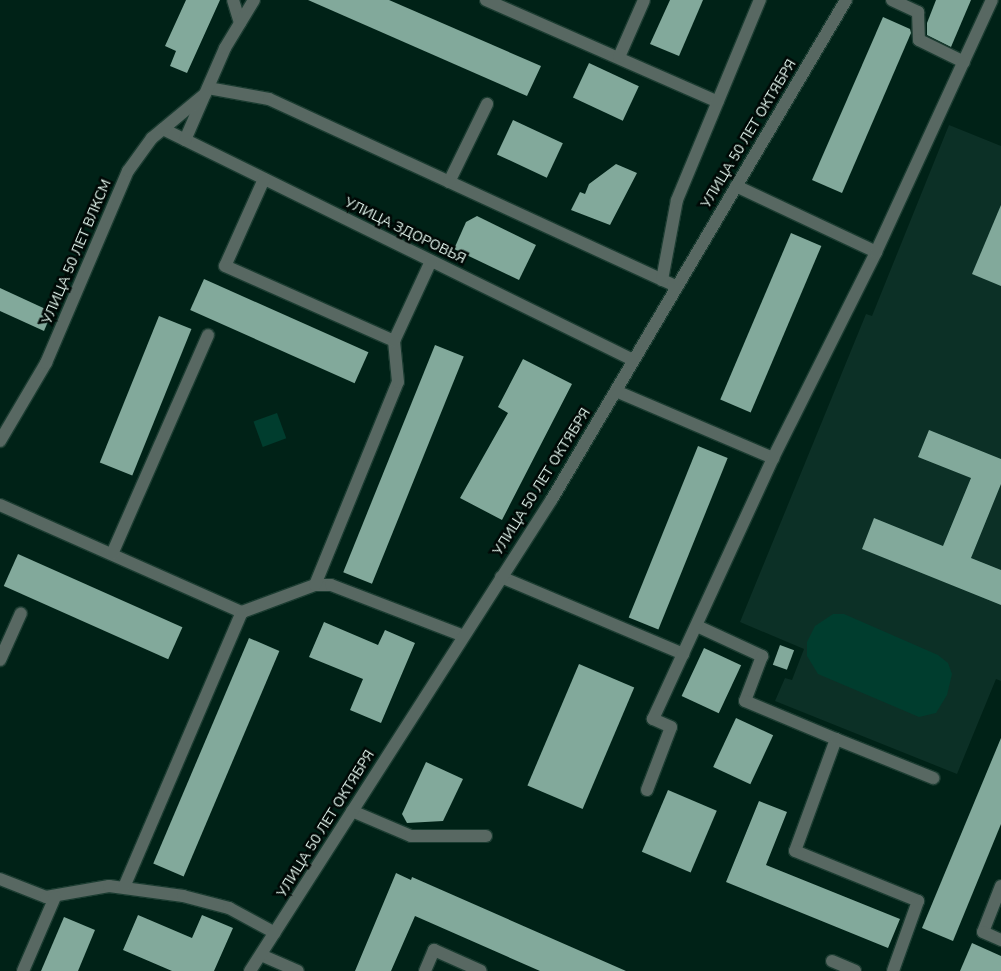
<!DOCTYPE html>
<meta charset="utf-8">
<style>
body{margin:0}
#map{position:relative;width:1001px;height:971px;overflow:hidden;background:#002217;font-family:"Nunito Sans",sans-serif}
div>[style]{position:absolute}
[style*='--x']{left:calc(var(--x)*1px);top:calc(var(--y)*1px);width:calc(var(--w)*1px);rotate:calc(var(--a)*1deg)}
.built>*{inset:0;background:#0c3026}
.green>*{inset:0;background:#003d2e;transform-origin:0 0}
.building>*{inset:0;background:#82a99b;transform-origin:0 0}
.roads{filter:drop-shadow(1px 0 #1b3c31) drop-shadow(-1px 0 #1b3c31) drop-shadow(0 1px #1b3c31) drop-shadow(0 -1px #1b3c31)}
.minor>*{height:12px;margin:-6px;padding:0 6px;transform-origin:6px;border-radius:6px;background:#586862}
span{translate:-50% -50%;white-space:nowrap;text-align:center;line-height:1.15;-webkit-text-stroke:5px #000805;paint-order:stroke}
.street-label{font-size:14px;color:#e5f9f1}
</style>
<div id="map">
<div class="built">
<i style="clip-path:polygon(949px 125px,1001px 146px,1001px 681px,996px 679px,957px 774px,775px 701px,785px 678px,792px 680px,804px 649px,740px 622px,866px 314px,872px 316px)"></i>
</div>
<div class="green">
<i style="left:277px;top:413px;width:27px;height:25px;rotate:70deg"></i>
<i style="clip-path:polygon(833px 614px,844px 614px,938px 655px,948px 663px,952px 674px,947px 695px,936px 713px,919px 717px,818px 674px,807px 656px,807px 642px,815px 626px)"></i>
</div>
<div class="building">
<i style="clip-path:polygon(186px 0,220px 0,187px 73px,170px 66px,176px 51px,165px 46px)"></i>
<i style="clip-path:polygon(308px 0,389px 0,541px 66px,527px 96px)"></i>
<i style="clip-path:polygon(670px 0,703px 0,679px 56px,650px 44px)"></i>
<i style="clip-path:polygon(936px 0,971px 0,951px 47px,927px 35px,927px 23px)"></i>
<i style="clip-path:polygon(883px 17px,910px 29px,911px 33px,842px 193px,812px 180px)"></i>
<i style="left:589px;top:63px;width:55px;height:38px;rotate:25deg"></i>
<i style="left:513px;top:120px;width:55px;height:38px;rotate:25deg"></i>
<i style="clip-path:polygon(616px 164px,637px 173px,610px 225px,571px 210px,580px 192px,585px 194px,589px 184px)"></i>
<i style="clip-path:polygon(1001px 205px,1001px 286px,972px 274px)"></i>
<i style="clip-path:polygon(477px 216px,536px 245px,519px 280px,454px 249px,466px 222px)"></i>
<i style="left:791px;top:233px;width:33px;height:181px;rotate:23deg"></i>
<i style="left:204px;top:279px;width:180px;height:34px;rotate:24deg"></i>
<i style="clip-path:polygon(0 288px,52px 312px,44px 331px,0 311px)"></i>
<i style="left:159px;top:316px;width:35px;height:158px;rotate:22deg"></i>
<i style="left:435px;top:345px;width:31px;height:245px;rotate:22deg"></i>
<i style="clip-path:polygon(523px 359px,572px 384px,502px 520px,460px 498px,508px 413px,498px 407px)"></i>
<i style="clip-path:polygon(929px 430px,1001px 459px,1001px 484px,971px 558px,1001px 570px,1001px 605px,862px 549px,874px 518px,943px 546px,971px 478px,918px 457px)"></i>
<i style="left:698px;top:446px;width:32px;height:185px;rotate:22deg"></i>
<i style="left:18px;top:554px;width:180px;height:35px;rotate:24deg"></i>
<i style="clip-path:polygon(324px 622px,378px 645px,385px 630px,415px 643px,381px 723px,350px 710px,363px 679px,309px 657px)"></i>
<i style="left:249px;top:638px;width:33px;height:245px;rotate:23deg"></i>
<i style="left:780px;top:645px;width:15px;height:21px;rotate:20deg"></i>
<i style="left:704px;top:648px;width:41px;height:53px;rotate:25deg"></i>
<i style="left:579px;top:664px;width:60px;height:132px;rotate:23deg"></i>
<i style="left:736px;top:718px;width:41px;height:54px;rotate:25deg"></i>
<i style="clip-path:polygon(1001px 738px,1001px 824px,953px 941px,922px 928px)"></i>
<i style="clip-path:polygon(426px 762px,463px 779px,443px 821px,407px 823px,402px 814px)"></i>
<i style="left:668px;top:790px;width:53px;height:67px;rotate:23deg"></i>
<i style="clip-path:polygon(759px 801px,787px 812px,766px 865px,900px 919px,888px 948px,726px 882px)"></i>
<i style="clip-path:polygon(396px 873px,411px 880px,412px 877px,626px 971px,540px 971px,415px 916px,391px 971px,355px 971px)"></i>
<i style="clip-path:polygon(138px 915px,192px 938px,202px 915px,233px 928px,214px 971px,172px 971px,123px 950px)"></i>
<i style="clip-path:polygon(64px 917px,95px 930px,78px 971px,41px 971px)"></i>
<i style="clip-path:polygon(972px 943px,1001px 956px,1001px 971px,960px 971px)"></i>
</div>
<div class="roads">
<div class="minor">
<i style="--x:233;--y:0;--w:24;--a:73"></i>
<i style="--x:486;--y:0;--w:253;--a:23.7"></i>
<i style="--x:892;--y:0;--w:29;--a:25"></i>
<i style="--x:918;--y:12;--w:28;--a:88"></i>
<i style="--x:919;--y:40;--w:50;--a:26.1"></i>
<i style="--x:619;--y:57;--w:62;--a:-66.3"></i>
<i style="--x:208;--y:88;--w:62;--a:10.2"></i>
<i style="--x:269;--y:99;--w:449;--a:24.7"></i>
<i style="--x:163;--y:129;--w:524;--a:26.17"></i>
<i style="--x:185;--y:140;--w:100;--a:-66.5"></i>
<i style="--x:225;--y:48;--w:56;--a:-58.9"></i>
<i style="--x:264;--y:179;--w:95;--a:114.1"></i>
<i style="--x:225;--y:266;--w:185;--a:23.9"></i>
<i style="--x:449;--y:182;--w:87;--a:-64"></i>
<i style="--x:736;--y:186;--w:155;--a:25.2"></i>
<i style="--x:662;--y:280;--w:81;--a:-79.4"></i>
<i style="--x:677;--y:200;--w:217;--a:-67.5"></i>
<i style="--x:616;--y:391;--w:171;--a:23.1"></i>
<i style="--x:0;--y:441;--w:91;--a:-59.5"></i>
<i style="--x:46;--y:363;--w:209;--a:-66.9"></i>
<i style="--x:128;--y:171;--w:41;--a:-54"></i>
<i style="--x:152;--y:138;--w:69;--a:-39.7"></i>
<i style="--x:0;--y:505;--w:265;--a:23.9"></i>
<i style="--x:242;--y:612;--w:78;--a:-20.3"></i>
<i style="--x:315;--y:585;--w:16;--a:0"></i>
<i style="--x:331;--y:585;--w:142;--a:21"></i>
<i style="--x:112;--y:554;--w:239;--a:-66.3"></i>
<i style="--x:501;--y:577;--w:198;--a:22.9"></i>
<i style="--x:315;--y:585;--w:219;--a:-67.8"></i>
<i style="--x:398;--y:382;--w:41;--a:-95.6"></i>
<i style="--x:394;--y:341;--w:88;--a:-65.2"></i>
<i style="--x:697;--y:626;--w:72;--a:24.8"></i>
<i style="--x:762;--y:656;--w:48;--a:110.7"></i>
<i style="--x:745;--y:701;--w:99;--a:22.7"></i>
<i style="--x:836;--y:739;--w:119;--a:110.1"></i>
<i style="--x:795;--y:851;--w:133;--a:22.1"></i>
<i style="--x:918;--y:901;--w:74;--a:109.7"></i>
<i style="--x:0;--y:660;--w:51;--a:-65.9"></i>
<i style="--x:836;--y:739;--w:105;--a:21.9"></i>
<i style="--x:647;--y:790;--w:67;--a:-69.1"></i>
<i style="--x:671;--y:727;--w:20;--a:-156"></i>
<i style="--x:653;--y:719;--w:287;--a:-65.3"></i>
<i style="--x:773;--y:458;--w:230;--a:-63.4"></i>
<i style="--x:876;--y:252;--w:277;--a:-65.3"></i>
<i style="--x:352;--y:811;--w:64;--a:23"></i>
<i style="--x:411;--y:836;--w:75;--a:0"></i>
<i style="--x:0;--y:879;--w:49;--a:21.4"></i>
<i style="--x:46;--y:897;--w:64;--a:-9.9"></i>
<i style="--x:109;--y:886;--w:75;--a:7.7"></i>
<i style="--x:183;--y:896;--w:48;--a:14.6"></i>
<i style="--x:229;--y:908;--w:52;--a:28.5"></i>
<i style="--x:1001;--y:886;--w:49;--a:111.4"></i>
<i style="--x:983;--y:932;--w:20;--a:24"></i>
<i style="--x:124;--y:887;--w:299;--a:-66.8"></i>
<i style="--x:261;--y:955;--w:40;--a:23.4"></i>
<i style="--x:832;--y:961;--w:25;--a:23"></i>
<i style="--x:23;--y:971;--w:81;--a:-66.6"></i>
<i style="--x:250;--y:971;--w:560;--a:-57.39"></i>
<i style="--x:552;--y:499;--w:579;--a:-59.49"></i>
<i style="--x:425;--y:971;--w:23;--a:-67"></i>
<i style="--x:434;--y:950;--w:51;--a:24.1"></i>
</div>
</div>
<div class="street-label">
<span style="left:749px;top:134px;rotate:-59deg">УЛИЦА 50 ЛЕТ ОКТЯБРЯ</span>
<span style="left:405px;top:231px;rotate:26deg">УЛИЦА ЗДОРОВЬЯ</span>
<span style="left:77px;top:252px;rotate:-67deg">УЛИЦА 50 ЛЕТ ВЛКСМ</span>
<span style="left:542px;top:482px;rotate:-58deg">УЛИЦА 50 ЛЕТ ОКТЯБРЯ</span>
<span style="left:326px;top:824px;rotate:-58deg">УЛИЦА 50 ЛЕТ ОКТЯБРЯ</span>
</div>
</div>
